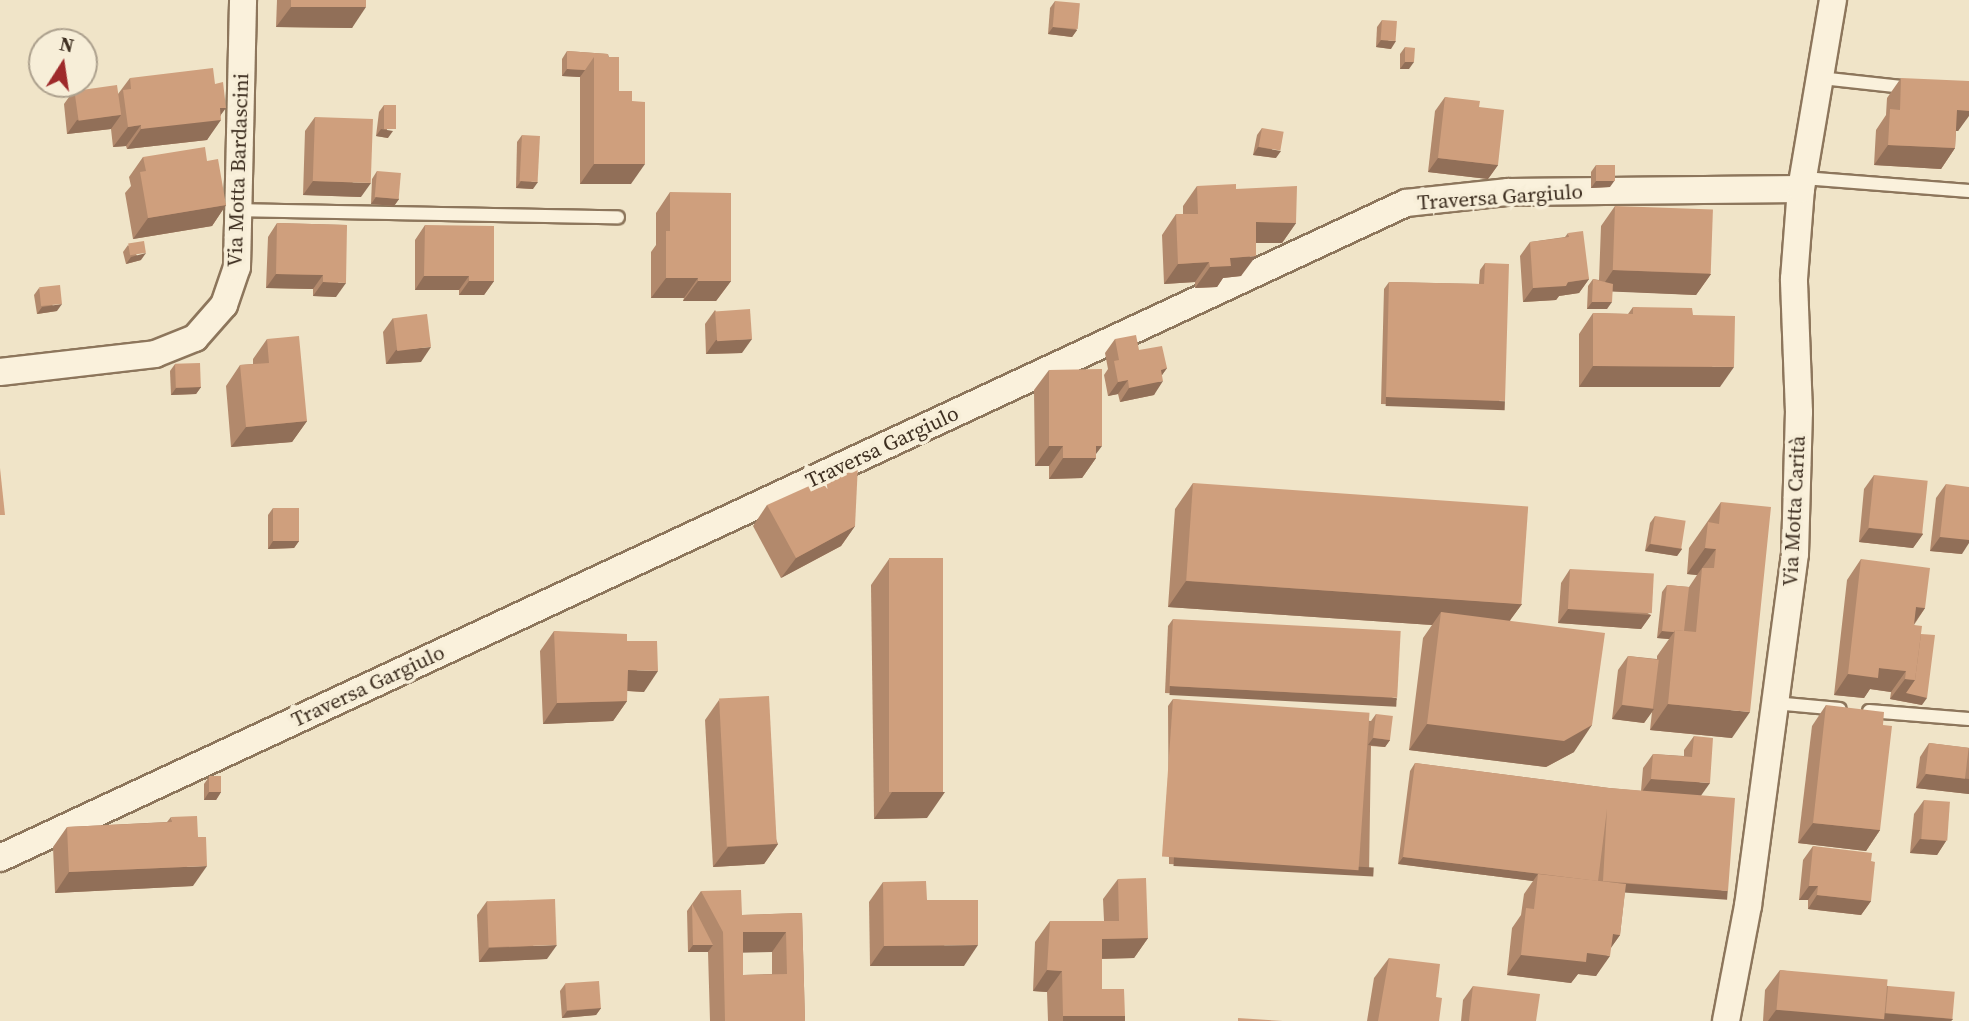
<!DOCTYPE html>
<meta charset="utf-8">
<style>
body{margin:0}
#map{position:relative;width:1969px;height:1021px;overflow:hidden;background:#f0e4c8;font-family:"Source Serif 4",serif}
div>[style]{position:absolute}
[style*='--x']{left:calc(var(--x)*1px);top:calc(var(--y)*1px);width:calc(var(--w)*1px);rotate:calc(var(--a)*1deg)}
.roads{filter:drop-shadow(2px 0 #8d765c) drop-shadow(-2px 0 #8d765c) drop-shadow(0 2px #8d765c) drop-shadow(0 -2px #8d765c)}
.service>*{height:12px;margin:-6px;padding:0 6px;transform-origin:6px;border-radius:6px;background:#faf1dc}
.minor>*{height:26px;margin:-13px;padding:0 13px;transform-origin:13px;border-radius:13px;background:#faf1dc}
.wall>*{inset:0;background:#b2896c}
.shaded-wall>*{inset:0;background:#916f58;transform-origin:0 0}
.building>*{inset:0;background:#cf9f7d;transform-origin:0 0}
span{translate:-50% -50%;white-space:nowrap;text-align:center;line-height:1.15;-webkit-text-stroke:7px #f7eed8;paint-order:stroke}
.street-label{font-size:21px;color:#3d2e20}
.north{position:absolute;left:28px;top:28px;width:70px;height:70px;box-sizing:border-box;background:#f7eed8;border:2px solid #ada18e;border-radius:50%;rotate:12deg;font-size:19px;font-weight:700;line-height:28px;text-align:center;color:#3d2e20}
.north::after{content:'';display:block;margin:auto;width:24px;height:32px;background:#9e2a2b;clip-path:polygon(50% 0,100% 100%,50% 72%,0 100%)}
</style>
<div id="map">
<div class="roads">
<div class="service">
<i style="--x:1821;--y:78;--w:91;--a:6.3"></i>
<i style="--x:1803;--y:178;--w:167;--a:4.5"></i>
<i style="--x:238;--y:210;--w:380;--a:1.1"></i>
<i style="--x:1774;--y:703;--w:66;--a:5.2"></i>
<i style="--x:1869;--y:711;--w:100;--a:4.6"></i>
</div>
<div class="minor">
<i style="--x:0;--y:372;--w:156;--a:-6.6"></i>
<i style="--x:155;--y:354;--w:43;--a:-21.8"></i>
<i style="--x:195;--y:338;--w:44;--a:-48.7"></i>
<i style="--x:224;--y:305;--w:40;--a:-71.1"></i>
<i style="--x:237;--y:267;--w:267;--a:-88.7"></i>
<i style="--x:0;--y:858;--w:1551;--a:-24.98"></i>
<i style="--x:1406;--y:203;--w:103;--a:-6.2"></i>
<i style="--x:1508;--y:192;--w:293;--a:-0.6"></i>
<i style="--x:1726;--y:1021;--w:117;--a:-79.2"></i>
<i style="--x:1748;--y:906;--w:355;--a:-82.4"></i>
<i style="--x:1795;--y:554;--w:142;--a:-88.4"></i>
<i style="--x:1799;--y:412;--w:133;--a:-92.2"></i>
<i style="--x:1794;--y:279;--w:90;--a:-85.6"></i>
<i style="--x:1801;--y:189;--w:192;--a:-80.4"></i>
</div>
</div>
<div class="wall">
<i style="clip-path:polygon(277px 0,366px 0,352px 28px,276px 27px)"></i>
<i style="clip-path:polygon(1055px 1px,1077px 30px,1072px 37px,1048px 34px,1050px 8px)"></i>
<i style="clip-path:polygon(1382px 20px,1391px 49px,1376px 47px,1377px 27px)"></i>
<i style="clip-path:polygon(1405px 47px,1409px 69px,1400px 69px,1400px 54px)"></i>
<i style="clip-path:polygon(567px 51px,608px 54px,619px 91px,631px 184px,580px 184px,580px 77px,562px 76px,562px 59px)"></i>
<i style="clip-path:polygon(130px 78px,215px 84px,221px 115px,207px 140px,127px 149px,126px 146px,113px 147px,111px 129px,67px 134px,64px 104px,74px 90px,118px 94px)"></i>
<i style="clip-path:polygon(1901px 78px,1968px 116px,1958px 131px,1956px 131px,1955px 148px,1941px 169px,1874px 165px,1876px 130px,1886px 115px,1887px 98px)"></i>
<i style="clip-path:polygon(1445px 97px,1479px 107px,1498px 165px,1488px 179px,1428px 172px,1435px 111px)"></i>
<i style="clip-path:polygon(384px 105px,388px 138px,376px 136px,379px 112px)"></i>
<i style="clip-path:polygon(315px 117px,361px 197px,303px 195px,305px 131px)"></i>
<i style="clip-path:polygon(1262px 128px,1276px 158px,1253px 155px,1257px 135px)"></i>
<i style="clip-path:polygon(522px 135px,533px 189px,516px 188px,517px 142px)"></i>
<i style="clip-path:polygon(143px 157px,207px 161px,226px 205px,212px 226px,133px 239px,125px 193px,131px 186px,129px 177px)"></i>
<i style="clip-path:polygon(1596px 165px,1610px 187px,1591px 188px,1591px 172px)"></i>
<i style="clip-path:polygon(377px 171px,399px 199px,394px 206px,371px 204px,372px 179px)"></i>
<i style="clip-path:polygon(1197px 186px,1236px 189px,1296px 223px,1282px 243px,1256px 243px,1241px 276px,1223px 278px,1217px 287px,1195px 288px,1195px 282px,1164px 284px,1162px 235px,1176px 214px,1183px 214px,1183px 206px)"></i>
<i style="clip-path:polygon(670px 192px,731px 281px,716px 301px,683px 301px,684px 298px,651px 298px,651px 252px,656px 245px,656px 213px)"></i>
<i style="clip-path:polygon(1615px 206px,1711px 274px,1696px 295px,1612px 291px,1607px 309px,1587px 309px,1588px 286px,1593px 279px,1599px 280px,1601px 226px)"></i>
<i style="clip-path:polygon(277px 223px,347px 225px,336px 297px,313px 296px,313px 289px,266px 288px,268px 237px)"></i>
<i style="clip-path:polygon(425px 225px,494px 281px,484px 295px,459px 295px,459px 290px,415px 290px,415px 240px)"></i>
<i style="clip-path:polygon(1568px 233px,1589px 279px,1579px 293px,1559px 296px,1556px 300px,1523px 302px,1520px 256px,1530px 242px,1565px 237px)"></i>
<i style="clip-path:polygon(128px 245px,141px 260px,126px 264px,123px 252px)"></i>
<i style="clip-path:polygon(1485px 263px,1500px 408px,1381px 404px,1384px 289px,1389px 282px,1479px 284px,1480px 270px)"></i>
<i style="clip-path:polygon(39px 288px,57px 311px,37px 314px,34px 295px)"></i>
<i style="clip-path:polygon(1633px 307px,1693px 315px,1720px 387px,1579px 387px,1579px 334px,1593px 313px,1628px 314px)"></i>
<i style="clip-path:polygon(715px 310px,742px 353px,706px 354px,705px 324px)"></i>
<i style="clip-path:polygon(393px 318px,421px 362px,386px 364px,383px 332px)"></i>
<i style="clip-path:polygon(267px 339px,307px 421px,292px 442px,231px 447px,226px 386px,240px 365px,253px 364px,253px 359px)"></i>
<i style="clip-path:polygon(1115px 339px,1139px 350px,1167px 368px,1162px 375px,1154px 395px,1120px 402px,1118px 394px,1108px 396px,1104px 375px,1108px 369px,1105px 353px)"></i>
<i style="clip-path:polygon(175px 364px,201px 387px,196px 394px,171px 395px,170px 371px)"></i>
<i style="clip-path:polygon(1049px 370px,1096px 454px,1096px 458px,1082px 478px,1049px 479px,1049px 466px,1035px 466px,1034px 390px)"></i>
<i style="clip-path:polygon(1874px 475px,1923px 534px,1913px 548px,1859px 542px,1864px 489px)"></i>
<i style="clip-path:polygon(1193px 483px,1522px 604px,1510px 620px,1574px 752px,1546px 767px,1409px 750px,1423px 638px,1432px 625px,1168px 607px,1175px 509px)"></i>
<i style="clip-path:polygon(1946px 484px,1962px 554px,1930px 551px,1936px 498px)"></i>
<i style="clip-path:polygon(1721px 502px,1732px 738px,1650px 730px,1652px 712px,1644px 723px,1612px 719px,1618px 670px,1628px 656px,1657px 659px,1657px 656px,1669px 639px,1657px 638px,1662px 592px,1667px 585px,1689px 587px,1697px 575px,1687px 574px,1689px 548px)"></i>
<i style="clip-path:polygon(767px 505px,855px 526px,841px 546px,781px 578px,753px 526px)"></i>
<i style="clip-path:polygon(273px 508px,299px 541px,294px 548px,268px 549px,268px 515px)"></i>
<i style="clip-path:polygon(1655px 516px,1682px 549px,1677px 556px,1645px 551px,1650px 523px)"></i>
<i style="clip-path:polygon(889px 559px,927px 818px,874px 819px,871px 585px)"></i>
<i style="clip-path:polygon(1861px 559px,1925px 608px,1914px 625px,1921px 634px,1922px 705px,1890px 699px,1891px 692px,1870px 689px,1864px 698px,1834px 695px,1847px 580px)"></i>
<i style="clip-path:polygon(1570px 569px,1651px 615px,1641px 629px,1558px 623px,1561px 583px)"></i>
<i style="clip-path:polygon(1173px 619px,1397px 699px,1392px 706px,1165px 693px,1168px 626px)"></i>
<i style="clip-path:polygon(554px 631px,627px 641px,644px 692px,627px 691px,627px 701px,613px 721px,543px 724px,540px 651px)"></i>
<i style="clip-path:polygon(1173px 699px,1371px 721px,1376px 714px,1390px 740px,1385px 747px,1371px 746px,1369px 874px,1169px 864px,1168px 706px)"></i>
<i style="clip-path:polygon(719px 700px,778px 844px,764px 864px,713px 867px,705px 720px)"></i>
<i style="clip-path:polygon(1826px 705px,1880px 830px,1866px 851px,1798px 843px,1812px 726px)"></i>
<i style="clip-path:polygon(1694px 736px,1701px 795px,1723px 898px,1625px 891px,1620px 935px,1611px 947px,1596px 976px,1578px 974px,1571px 983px,1507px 975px,1512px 928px,1521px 915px,1524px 894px,1533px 881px,1398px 864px,1410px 771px,1415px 763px,1609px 788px,1641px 791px,1643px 768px,1653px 754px,1684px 756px,1684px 750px)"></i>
<i style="clip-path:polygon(1929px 743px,1969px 748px,1969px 794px,1916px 788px,1920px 757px)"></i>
<i style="clip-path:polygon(209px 777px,221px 792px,216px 800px,204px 800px,204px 784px)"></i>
<i style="clip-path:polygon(1924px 800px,1946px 841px,1937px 855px,1910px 853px,1914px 814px)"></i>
<i style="clip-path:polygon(171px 817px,193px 886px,55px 893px,53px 847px,67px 827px,167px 822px)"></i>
<i style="clip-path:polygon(1813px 846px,1871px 861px,1871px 901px,1861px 915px,1808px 909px,1808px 900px,1799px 900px,1803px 860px)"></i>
<i style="clip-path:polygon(1118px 879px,1148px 938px,1134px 958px,1102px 959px,1102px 989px,1125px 1016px,1121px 1021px,1048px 1021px,1047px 992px,1033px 991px,1035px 942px,1050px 921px,1104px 921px,1103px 899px)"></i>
<i style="clip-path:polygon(883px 882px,964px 966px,870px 966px,869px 902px)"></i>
<i style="clip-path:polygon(evenodd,701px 891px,742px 915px,802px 913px,805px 1021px,710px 1021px,708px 952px,688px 952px,687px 911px,701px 891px,743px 952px,772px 952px,772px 974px,743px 975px,743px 952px)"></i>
<i style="clip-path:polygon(487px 901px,547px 959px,479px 962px,477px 915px)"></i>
<i style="clip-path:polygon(1389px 958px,1436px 997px,1439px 1021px,1367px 1021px,1374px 978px)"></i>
<i style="clip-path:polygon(1780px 970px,1888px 986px,1953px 1019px,1951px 1021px,1763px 1021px,1765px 990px)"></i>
<i style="clip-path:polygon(565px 984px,601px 1008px,596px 1015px,562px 1018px,560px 991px)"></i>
<i style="clip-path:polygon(1473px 986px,1536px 1021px,1461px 1021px,1463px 1000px)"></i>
</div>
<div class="shaded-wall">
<i style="clip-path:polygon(291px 7px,366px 7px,352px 28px,276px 27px)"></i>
<i style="clip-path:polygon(1053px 27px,1077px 30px,1072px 37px,1048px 34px)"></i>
<i style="clip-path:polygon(1381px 40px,1396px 41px,1391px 49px,1376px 47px)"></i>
<i style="clip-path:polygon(1405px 62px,1414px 62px,1409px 69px,1400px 69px)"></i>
<i style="clip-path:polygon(567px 69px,585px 70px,580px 77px,562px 76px)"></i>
<i style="clip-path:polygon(1969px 101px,1969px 116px,1958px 131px,1943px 131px,1957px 110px)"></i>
<i style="clip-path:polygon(220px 108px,226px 108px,217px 120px,221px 120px,207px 140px,127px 149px,141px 129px)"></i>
<i style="clip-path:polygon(121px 115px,111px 129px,67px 134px,77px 120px)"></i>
<i style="clip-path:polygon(141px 125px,126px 146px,113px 147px,128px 127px)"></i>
<i style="clip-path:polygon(381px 129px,393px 131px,388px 138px,376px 136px)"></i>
<i style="clip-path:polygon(1888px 145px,1955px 148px,1941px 169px,1874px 165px)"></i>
<i style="clip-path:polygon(1258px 147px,1281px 151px,1276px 158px,1253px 155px)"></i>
<i style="clip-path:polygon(1438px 158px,1498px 165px,1488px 179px,1428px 172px)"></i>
<i style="clip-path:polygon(594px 164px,645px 164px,631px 184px,580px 184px)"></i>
<i style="clip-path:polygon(1615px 180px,1610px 187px,1591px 188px,1596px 181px)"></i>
<i style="clip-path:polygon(313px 181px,371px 183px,361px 197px,303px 195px)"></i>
<i style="clip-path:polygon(521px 181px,538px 182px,533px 189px,516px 188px)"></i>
<i style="clip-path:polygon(376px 197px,399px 199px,394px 206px,371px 204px)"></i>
<i style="clip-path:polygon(226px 205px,212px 226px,133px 239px,148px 218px)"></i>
<i style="clip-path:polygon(1256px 222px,1296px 223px,1282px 243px,1242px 243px)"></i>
<i style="clip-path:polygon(146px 253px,141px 260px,126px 264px,131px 257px)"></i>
<i style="clip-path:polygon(1256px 256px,1241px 276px,1223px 278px,1217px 287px,1195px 288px,1210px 267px,1230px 258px)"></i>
<i style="clip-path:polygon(1209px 262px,1195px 282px,1164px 284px,1178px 264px)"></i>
<i style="clip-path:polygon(1613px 270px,1711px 274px,1696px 295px,1599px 291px)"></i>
<i style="clip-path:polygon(276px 274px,323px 275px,313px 289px,266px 288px)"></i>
<i style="clip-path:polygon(424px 276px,469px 276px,459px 290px,415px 290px)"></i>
<i style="clip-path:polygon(666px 278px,698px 278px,684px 298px,651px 298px)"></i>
<i style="clip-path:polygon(1589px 279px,1579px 293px,1559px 296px,1556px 300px,1523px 302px,1533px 288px)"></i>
<i style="clip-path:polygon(469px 281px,494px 281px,484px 295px,459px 295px)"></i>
<i style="clip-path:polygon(698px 281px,731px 281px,716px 301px,683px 301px)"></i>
<i style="clip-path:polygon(323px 282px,346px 283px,336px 297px,313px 296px)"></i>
<i style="clip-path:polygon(1592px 302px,1612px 302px,1607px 309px,1587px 309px)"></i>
<i style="clip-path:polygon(62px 304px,57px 311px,37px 314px,42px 307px)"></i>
<i style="clip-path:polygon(752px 339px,742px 353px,706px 354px,716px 340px)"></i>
<i style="clip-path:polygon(431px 347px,421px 362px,386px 364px,396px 350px)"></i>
<i style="clip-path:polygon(1593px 366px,1734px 367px,1720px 387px,1579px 387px)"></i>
<i style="clip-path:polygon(1167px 368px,1157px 382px,1163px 381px,1154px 395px,1120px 402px,1129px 388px,1161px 370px)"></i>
<i style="clip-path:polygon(1128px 380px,1118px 394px,1108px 396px,1118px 382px)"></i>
<i style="clip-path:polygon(201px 387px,196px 394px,171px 395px,176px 388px)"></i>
<i style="left:1386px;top:397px;width:119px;height:9px;rotate:2deg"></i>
<i style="clip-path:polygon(307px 421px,292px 442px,231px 447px,246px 427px)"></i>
<i style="clip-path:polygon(1049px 446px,1063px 446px,1049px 466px,1035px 466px)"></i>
<i style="clip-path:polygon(1096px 446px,1102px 446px,1093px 458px,1096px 458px,1082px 478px,1049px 479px,1063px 458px)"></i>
<i style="clip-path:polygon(855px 526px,841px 546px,781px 578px,796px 558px)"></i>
<i style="clip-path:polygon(1869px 528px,1923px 534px,1913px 548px,1859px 542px)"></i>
<i style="clip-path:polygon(1969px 532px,1969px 543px,1962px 554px,1930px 551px,1940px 537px)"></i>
<i style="clip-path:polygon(273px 541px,299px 541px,294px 548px,268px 549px)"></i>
<i style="clip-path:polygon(1650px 544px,1682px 549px,1677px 556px,1645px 551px)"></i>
<i style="clip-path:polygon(1705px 548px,1716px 549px,1697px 575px,1687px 574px)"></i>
<i style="clip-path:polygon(1186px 581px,1522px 604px,1503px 630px,1441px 612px,1432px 625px,1168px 607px)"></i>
<i style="clip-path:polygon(1916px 607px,1925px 608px,1911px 628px)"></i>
<i style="clip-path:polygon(1568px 609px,1651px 615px,1641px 629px,1558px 623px)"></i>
<i style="clip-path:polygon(1662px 631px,1674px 632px,1669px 639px,1657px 638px)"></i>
<i style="clip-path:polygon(1879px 668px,1906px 671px,1891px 692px,1870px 689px,1864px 698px,1834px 695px,1848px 674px)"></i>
<i style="clip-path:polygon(628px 670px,658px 671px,644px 692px,614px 690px)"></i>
<i style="clip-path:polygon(1905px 679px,1915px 680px,1927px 698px,1922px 705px,1890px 699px)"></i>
<i style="left:1170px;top:686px;width:227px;height:9px;rotate:3deg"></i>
<i style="clip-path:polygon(627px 701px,613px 721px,543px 724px,557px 703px)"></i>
<i style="clip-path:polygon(1668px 704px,1750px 712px,1732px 738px,1650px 730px)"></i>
<i style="clip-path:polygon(1622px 705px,1654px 709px,1644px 723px,1612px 719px)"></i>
<i style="clip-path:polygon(1427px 724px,1592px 725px,1574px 752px,1546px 767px,1409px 750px)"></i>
<i style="clip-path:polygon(1373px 738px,1390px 740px,1385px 747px,1368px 745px)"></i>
<i style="clip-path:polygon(1926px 774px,1969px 779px,1969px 794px,1916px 788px)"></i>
<i style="clip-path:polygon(1651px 779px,1710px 783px,1700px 797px,1641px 793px)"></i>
<i style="clip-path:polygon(209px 792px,221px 792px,216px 800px,204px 800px)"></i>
<i style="clip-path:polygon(892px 792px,945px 792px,927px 818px,874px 819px)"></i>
<i style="clip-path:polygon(1813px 823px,1880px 830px,1866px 851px,1798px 843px)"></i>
<i style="clip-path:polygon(1920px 839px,1946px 841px,1937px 855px,1910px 853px)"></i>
<i style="clip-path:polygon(778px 844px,764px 864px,713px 867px,728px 847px)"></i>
<i style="left:1174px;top:857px;width:200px;height:9px;rotate:3deg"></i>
<i style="clip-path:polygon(1403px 857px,1597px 881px,1538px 874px,1533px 881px,1398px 864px)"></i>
<i style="clip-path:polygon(207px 866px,193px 886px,55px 893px,69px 872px)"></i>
<i style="left:1603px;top:882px;width:125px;height:9px;rotate:4deg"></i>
<i style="clip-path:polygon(1809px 886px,1818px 886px,1808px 900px,1799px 900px)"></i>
<i style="clip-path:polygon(1817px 895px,1871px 901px,1861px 915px,1808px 909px)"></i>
<i style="clip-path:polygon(743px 932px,786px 932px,772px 952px,729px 953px)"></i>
<i style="clip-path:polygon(1613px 934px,1620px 935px,1606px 955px,1610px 956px,1596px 976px,1578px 974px,1571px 983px,1507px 975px,1521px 955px,1587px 953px)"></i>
<i style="clip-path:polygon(1148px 938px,1134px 958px,1088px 959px,1102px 939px)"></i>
<i style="clip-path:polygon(557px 945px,547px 959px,479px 962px,489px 948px)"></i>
<i style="clip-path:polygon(693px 945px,713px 945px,708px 952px,688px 952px)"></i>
<i style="clip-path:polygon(978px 945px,964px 966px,870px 966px,884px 946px)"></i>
<i style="clip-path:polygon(1047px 970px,1062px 971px,1047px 992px,1033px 991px)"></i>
<i style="clip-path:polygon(601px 1008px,596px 1015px,562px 1018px,567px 1011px)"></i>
<i style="clip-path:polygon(1776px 1010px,1881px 1013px,1953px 1019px,1951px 1021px,1768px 1021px)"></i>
<i style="left:1063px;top:1016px;width:62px;height:6px"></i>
</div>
<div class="building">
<i style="left:291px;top:0;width:75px;height:7px"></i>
<i style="left:1055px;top:1px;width:25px;height:26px;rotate:5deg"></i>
<i style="left:1382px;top:20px;width:15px;height:20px;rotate:4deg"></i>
<i style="clip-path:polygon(1405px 47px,1415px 48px,1414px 62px,1405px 62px)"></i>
<i style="clip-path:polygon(567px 51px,608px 54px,608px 57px,594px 57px,585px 70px,567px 69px)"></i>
<i style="clip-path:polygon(594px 57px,619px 57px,619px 91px,632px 91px,632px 101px,645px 102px,645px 164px,594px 164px)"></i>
<i style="clip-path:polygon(213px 68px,215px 84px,223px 82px,226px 108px,220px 108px,221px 120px,141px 129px,141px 125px,128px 127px,123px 90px,131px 89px,130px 78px)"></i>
<i style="clip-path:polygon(1901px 78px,1969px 81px,1969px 111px,1957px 110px,1955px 148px,1888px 145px,1890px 109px,1900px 110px)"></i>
<i style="left:117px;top:85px;width:30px;height:43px;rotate:82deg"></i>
<i style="clip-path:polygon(1445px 97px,1480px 101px,1479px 107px,1504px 110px,1498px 165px,1438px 158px)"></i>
<i style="left:384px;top:105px;width:12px;height:24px"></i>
<i style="left:315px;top:117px;width:58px;height:64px;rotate:2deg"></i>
<i style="left:1262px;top:128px;width:22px;height:19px;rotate:10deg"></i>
<i style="left:522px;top:135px;width:18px;height:46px;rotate:3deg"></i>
<i style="clip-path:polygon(205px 147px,207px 161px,218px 159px,226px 205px,148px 218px,140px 172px,146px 171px,143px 157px)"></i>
<i style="left:1596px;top:165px;width:19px;height:16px"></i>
<i style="left:377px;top:171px;width:24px;height:26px;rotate:5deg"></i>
<i style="clip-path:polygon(1236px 184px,1236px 189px,1297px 186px,1296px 223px,1256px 222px,1256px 256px,1230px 258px,1231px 266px,1210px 267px,1209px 262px,1178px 264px,1176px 214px,1198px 214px,1197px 186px)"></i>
<i style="clip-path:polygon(670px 192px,731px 193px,731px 281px,698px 281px,698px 278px,666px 278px,666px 231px,670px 231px)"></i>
<i style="left:1615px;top:206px;width:98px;height:64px;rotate:2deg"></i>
<i style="clip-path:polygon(277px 223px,347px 225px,346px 283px,323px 282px,323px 275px,276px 274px)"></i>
<i style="clip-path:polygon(425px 225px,494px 226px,494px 281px,469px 281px,469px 276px,424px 276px)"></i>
<i style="clip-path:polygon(1583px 231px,1589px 279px,1568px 282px,1566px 286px,1533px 288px,1530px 242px,1569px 237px,1568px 233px)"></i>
<i style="left:144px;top:241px;width:12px;height:16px;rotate:81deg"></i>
<i style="clip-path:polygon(1485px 263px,1509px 264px,1505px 401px,1386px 397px,1389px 282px,1484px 284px)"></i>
<i style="clip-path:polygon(1593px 279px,1613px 284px,1612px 302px,1592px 302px)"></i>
<i style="left:60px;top:285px;width:19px;height:21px;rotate:84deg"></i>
<i style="clip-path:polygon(1633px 307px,1692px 308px,1693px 315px,1735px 316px,1734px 367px,1593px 366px,1593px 313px,1633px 314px)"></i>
<i style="left:750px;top:309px;width:30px;height:35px;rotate:86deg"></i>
<i style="left:427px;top:314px;width:33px;height:34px;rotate:83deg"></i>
<i style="clip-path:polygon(1136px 335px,1139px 350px,1162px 346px,1167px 368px,1161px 370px,1163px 381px,1129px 388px,1128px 380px,1118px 382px,1114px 361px,1119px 360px,1115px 339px)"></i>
<i style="clip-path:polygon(299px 336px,307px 421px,246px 427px,240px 365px,269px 363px,267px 339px)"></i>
<i style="left:200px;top:363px;width:24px;height:25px;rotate:88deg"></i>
<i style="clip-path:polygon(1102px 369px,1102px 446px,1096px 446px,1096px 458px,1063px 458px,1063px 446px,1049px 446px,1049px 370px)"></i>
<i style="clip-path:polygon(858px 464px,855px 526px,796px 558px,767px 505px)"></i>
<i style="clip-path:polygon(0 468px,5px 515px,0 515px)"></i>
<i style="left:1874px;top:475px;width:54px;height:53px;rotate:6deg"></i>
<i style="left:1193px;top:483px;width:336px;height:98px;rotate:4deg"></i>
<i style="clip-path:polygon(1946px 484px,1969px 487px,1969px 540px,1940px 537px)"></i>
<i style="clip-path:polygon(1721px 502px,1771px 507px,1750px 712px,1668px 704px,1675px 630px,1696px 632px,1702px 568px,1714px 568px,1716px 549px,1705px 548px,1708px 522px,1719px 524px)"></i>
<i style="left:273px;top:508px;width:26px;height:33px"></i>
<i style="left:1655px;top:516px;width:31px;height:28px;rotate:9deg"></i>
<i style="left:943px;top:558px;width:234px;height:54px;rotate:90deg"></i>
<i style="clip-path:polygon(1861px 559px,1930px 568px,1925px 608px,1916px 607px,1914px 625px,1922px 626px,1915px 680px,1905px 679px,1906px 671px,1879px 668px,1878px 678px,1848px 674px)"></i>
<i style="left:1570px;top:569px;width:84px;height:40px;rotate:3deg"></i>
<i style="clip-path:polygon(1667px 585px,1689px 587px,1684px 631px,1675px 630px,1674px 632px,1662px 631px)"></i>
<i style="clip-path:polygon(1441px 612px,1605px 633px,1592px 725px,1564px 741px,1427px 724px)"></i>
<i style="left:1173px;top:619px;width:228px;height:67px;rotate:3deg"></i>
<i style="clip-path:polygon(554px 631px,627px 634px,627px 641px,657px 641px,658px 671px,628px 670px,627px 701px,557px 703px)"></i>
<i style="clip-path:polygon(1921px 634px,1935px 635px,1927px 698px,1906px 693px,1915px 680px)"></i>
<i style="left:1628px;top:656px;width:31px;height:49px;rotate:7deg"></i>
<i style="left:769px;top:696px;width:148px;height:50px;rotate:87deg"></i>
<i style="left:1173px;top:699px;width:197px;height:158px;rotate:4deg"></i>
<i style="clip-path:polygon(1826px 705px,1884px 712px,1883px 725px,1892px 726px,1880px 830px,1813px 823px)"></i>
<i style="left:1376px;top:714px;width:17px;height:24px;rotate:7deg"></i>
<i style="clip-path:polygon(1694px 736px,1713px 738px,1710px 783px,1651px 779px,1653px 754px,1692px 757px)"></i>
<i style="left:1929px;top:743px;width:40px;height:31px;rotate:7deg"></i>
<i style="clip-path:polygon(1415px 763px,1609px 788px,1735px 798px,1728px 891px,1603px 881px,1607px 809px,1598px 881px,1403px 857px)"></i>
<i style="left:221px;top:776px;width:16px;height:12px;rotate:90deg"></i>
<i style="left:1924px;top:800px;width:26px;height:39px;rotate:4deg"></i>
<i style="clip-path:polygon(197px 816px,198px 837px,206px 837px,207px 866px,69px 872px,67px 827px,172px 822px,171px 817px)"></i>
<i style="clip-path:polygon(1813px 846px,1872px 853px,1871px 861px,1875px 862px,1871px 901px,1817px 895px,1818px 886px,1809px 886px)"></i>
<i style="clip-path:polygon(1538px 874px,1626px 884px,1620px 935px,1613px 934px,1610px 956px,1587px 953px,1586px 962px,1521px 955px,1526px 908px,1534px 909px)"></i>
<i style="clip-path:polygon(1146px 878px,1148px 938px,1102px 939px,1102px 989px,1124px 989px,1125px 1016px,1063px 1016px,1062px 971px,1047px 970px,1050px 921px,1119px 921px,1118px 879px)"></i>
<i style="clip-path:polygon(926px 881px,927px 900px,978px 900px,978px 945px,884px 946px,883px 882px)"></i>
<i style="clip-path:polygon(evenodd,741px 890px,742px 915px,802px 913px,805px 1021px,725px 1021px,723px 932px,701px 891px,741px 890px,743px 932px,786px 932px,787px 974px,743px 975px,743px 932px)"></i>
<i style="left:555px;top:899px;width:46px;height:68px;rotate:88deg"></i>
<i style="clip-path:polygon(692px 904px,713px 945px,693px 945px)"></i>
<i style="clip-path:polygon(1389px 958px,1440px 964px,1436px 997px,1442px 998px,1439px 1021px,1378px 1021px)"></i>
<i style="left:1780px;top:970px;width:108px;height:40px;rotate:5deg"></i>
<i style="left:599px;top:981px;width:27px;height:34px;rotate:86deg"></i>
<i style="clip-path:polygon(1473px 986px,1540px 994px,1536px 1021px,1469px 1021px)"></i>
<i style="left:1888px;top:986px;width:67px;height:27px;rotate:5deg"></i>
<i style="clip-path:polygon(1238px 1018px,1283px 1021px,1238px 1021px)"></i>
</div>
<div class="street-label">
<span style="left:238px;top:170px;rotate:-88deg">Via Motta Bardascini</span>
<span style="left:1500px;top:197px;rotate:-4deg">Traversa Gargiulo</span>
<span style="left:882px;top:447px;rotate:-25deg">Traversa Gargiulo</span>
<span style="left:1794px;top:511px;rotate:-87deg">Via Motta Carità</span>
<span style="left:368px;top:686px;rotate:-25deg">Traversa Gargiulo</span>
</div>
<div class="north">N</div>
</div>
